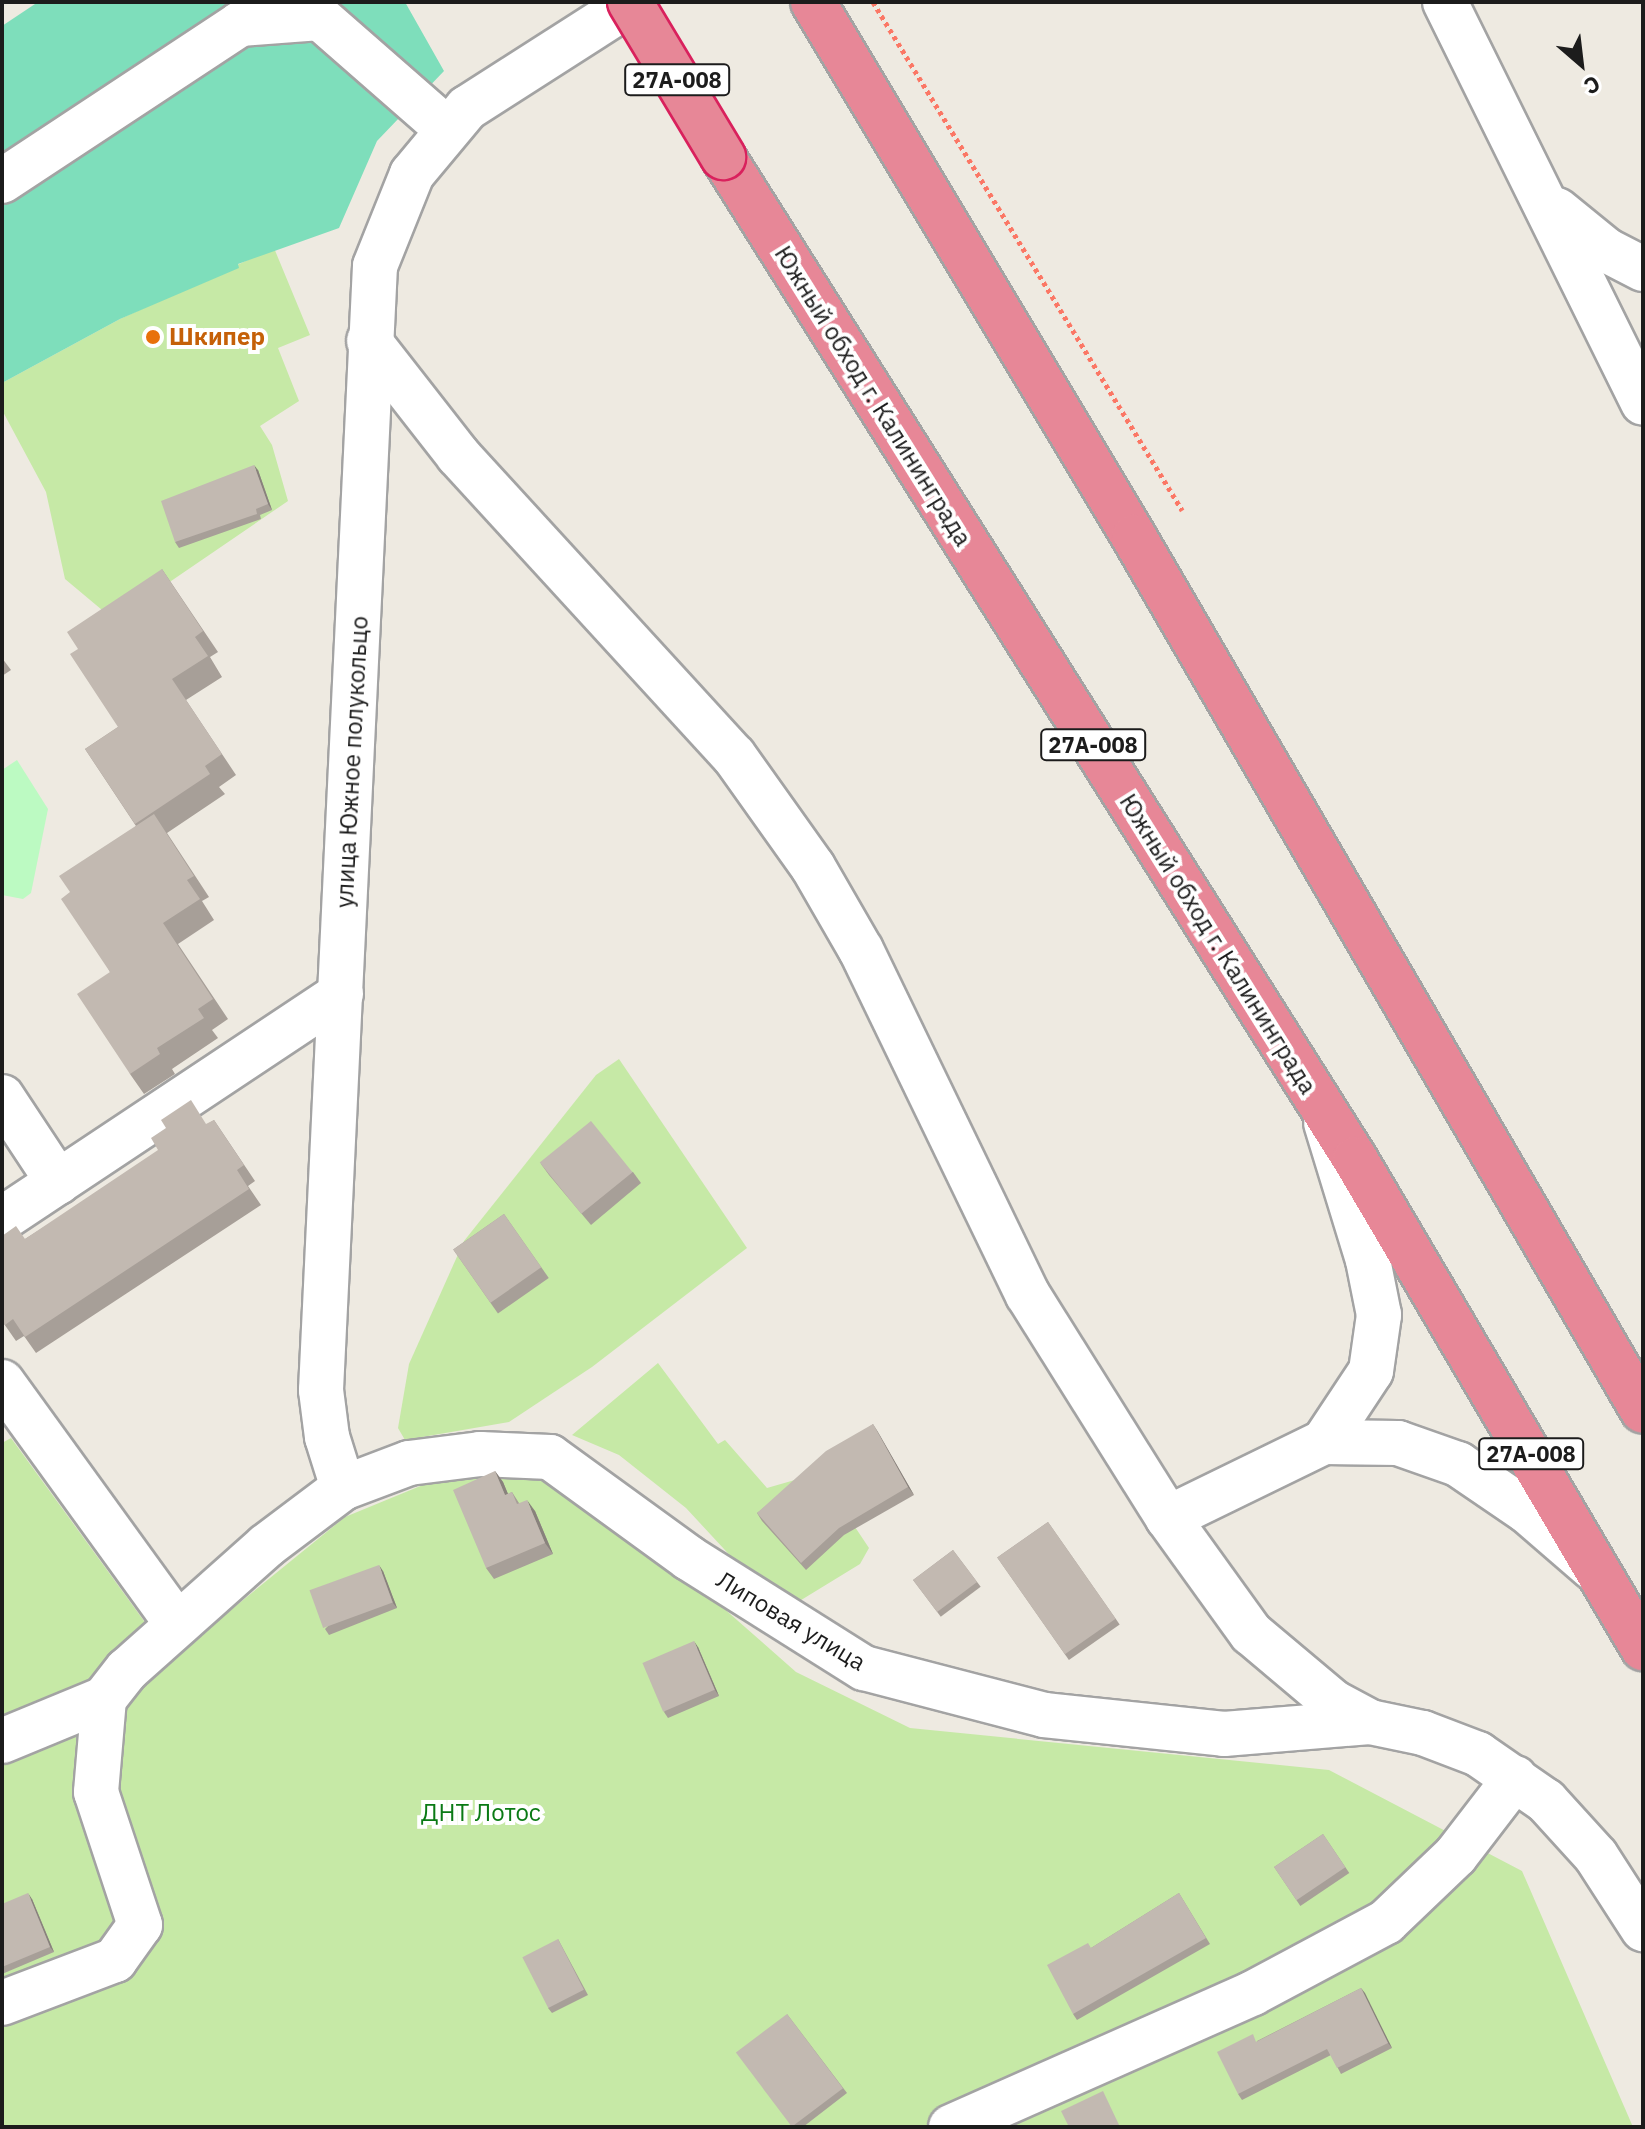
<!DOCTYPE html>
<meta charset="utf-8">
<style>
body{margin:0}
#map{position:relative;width:1645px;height:2129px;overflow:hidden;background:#eeeae1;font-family:"IBM Plex Sans",sans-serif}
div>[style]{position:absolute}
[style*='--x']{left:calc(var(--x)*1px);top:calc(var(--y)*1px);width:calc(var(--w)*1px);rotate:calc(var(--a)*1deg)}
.grass>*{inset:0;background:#c6e9a6}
.park>*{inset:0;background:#bcfac2}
.pitch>*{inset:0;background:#7edebb}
.path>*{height:5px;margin-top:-2.5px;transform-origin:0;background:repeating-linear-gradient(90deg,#fb7765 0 4px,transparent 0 8px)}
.roads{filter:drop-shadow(2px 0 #a3a3a3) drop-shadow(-2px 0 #a3a3a3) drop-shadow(0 2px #a3a3a3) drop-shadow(0 -2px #a3a3a3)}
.minor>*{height:44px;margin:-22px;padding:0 22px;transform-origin:22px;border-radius:22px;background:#fff}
.highway>*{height:44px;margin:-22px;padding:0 22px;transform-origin:22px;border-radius:22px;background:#e78797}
.bridges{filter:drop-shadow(2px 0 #d9215d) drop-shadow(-2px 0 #d9215d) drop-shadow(0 2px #d9215d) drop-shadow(0 -2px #d9215d)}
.highway-bridge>*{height:44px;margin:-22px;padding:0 22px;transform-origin:22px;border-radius:22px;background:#e78797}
.wall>*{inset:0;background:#a79f98;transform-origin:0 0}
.shaded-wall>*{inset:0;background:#88827c}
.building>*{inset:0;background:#c2b9b1;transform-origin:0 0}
.dots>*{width:22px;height:22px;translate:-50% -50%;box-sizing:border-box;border:4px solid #fff;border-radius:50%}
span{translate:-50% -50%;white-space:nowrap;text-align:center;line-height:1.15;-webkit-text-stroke:8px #fff;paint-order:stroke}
.shield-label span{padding:2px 6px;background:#fff;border:2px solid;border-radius:6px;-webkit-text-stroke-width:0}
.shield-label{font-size:22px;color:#1c1c1c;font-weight:700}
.food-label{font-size:24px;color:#c56008;font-weight:700}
.left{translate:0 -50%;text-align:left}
.street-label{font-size:24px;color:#1c1c1c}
.park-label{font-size:24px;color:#0a7a15}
.frame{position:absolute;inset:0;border:4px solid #1c1c1c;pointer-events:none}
.north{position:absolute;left:1541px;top:24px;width:80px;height:80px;-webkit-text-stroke:6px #fff;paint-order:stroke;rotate:152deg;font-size:22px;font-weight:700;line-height:32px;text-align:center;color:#1c1c1c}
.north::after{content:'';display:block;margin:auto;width:28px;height:36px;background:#1c1c1c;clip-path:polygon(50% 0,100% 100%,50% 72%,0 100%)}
</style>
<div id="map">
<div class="grass">
<i style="clip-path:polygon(274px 248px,310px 335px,278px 348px,299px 401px,260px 426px,272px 445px,288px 501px,114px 620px,65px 579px,46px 492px,2px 410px,2px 383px,120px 319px)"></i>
<i style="clip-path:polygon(619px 1059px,747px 1248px,592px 1367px,509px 1422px,405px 1440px,398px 1428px,409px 1364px,464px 1241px,596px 1075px)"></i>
<i style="clip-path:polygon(658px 1363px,718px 1444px,725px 1440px,767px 1488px,819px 1473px,869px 1548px,860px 1564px,793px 1605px,749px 1576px,686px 1508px,619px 1455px,572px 1435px)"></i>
<i style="clip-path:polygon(11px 1438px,144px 1621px,178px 1653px,345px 1517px,469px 1466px,548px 1470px,639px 1534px,796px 1672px,910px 1728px,1329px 1770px,1522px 1871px,1633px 2127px,2px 2127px,2px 1443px)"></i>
</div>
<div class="park">
<i style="clip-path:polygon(17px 760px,48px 809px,31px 893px,23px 899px,2px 895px,2px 770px)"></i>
</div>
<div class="pitch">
<i style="clip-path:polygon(38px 2px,405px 2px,444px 71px,377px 141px,339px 228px,238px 264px,239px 268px,120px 319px,2px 383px,2px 26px)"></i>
</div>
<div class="path">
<i style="--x:873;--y:2;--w:595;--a:58.69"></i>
</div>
<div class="roads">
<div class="minor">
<i style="--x:1445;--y:2;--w:447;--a:63.7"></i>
<i style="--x:2;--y:181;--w:285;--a:-33.4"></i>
<i style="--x:240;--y:24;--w:80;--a:-4.3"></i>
<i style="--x:320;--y:18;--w:169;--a:41.2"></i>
<i style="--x:1557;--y:210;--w:63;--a:39.2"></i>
<i style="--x:1606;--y:250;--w:42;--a:27.2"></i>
<i style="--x:369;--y:341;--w:145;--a:52"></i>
<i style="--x:458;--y:455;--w:408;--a:47.5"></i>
<i style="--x:734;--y:756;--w:136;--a:54.6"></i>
<i style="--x:813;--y:867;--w:96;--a:60"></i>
<i style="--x:861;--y:950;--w:383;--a:64.2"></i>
<i style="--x:1028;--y:1295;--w:263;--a:57.9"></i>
<i style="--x:1168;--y:1518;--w:142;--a:54.2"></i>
<i style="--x:1251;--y:1633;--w:107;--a:40.1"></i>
<i style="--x:1333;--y:1702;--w:42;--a:28.4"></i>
<i style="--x:1370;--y:1722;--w:54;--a:11.7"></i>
<i style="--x:1423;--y:1733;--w:59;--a:20.9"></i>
<i style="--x:1478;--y:1754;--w:83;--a:34.7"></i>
<i style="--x:1546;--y:1801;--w:74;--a:47.7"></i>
<i style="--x:1596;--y:1856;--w:87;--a:57.2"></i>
<i style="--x:2;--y:1097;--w:102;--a:56.6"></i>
<i style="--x:2;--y:1219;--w:407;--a:-33.6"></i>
<i style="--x:2;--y:1382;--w:299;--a:54.1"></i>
<i style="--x:1324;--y:1442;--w:85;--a:-56.5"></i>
<i style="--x:1371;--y:1371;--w:57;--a:-81.9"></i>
<i style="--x:1379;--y:1315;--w:56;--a:-101.3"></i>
<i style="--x:1368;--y:1260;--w:143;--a:-107"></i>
<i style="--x:343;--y:1488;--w:53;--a:-107.4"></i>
<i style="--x:327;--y:1437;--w:47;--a:-97.3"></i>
<i style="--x:321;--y:1390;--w:1125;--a:-87.25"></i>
<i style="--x:375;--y:266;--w:99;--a:-68.1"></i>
<i style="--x:412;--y:174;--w:86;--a:-50.2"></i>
<i style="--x:467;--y:108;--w:197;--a:-32.6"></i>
<i style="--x:1168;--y:1518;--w:174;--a:-26"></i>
<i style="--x:1324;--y:1442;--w:74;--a:0.8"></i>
<i style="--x:1398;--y:1443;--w:64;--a:19.3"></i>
<i style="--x:1458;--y:1464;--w:83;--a:34.3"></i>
<i style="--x:1527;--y:1511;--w:87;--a:40.8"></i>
<i style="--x:2;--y:1741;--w:110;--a:-22.4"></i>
<i style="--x:2;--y:2003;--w:121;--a:-20.8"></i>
<i style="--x:115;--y:1960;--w:43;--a:-54.5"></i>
<i style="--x:140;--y:1925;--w:140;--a:-108.3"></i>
<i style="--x:96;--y:1792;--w:93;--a:-85.1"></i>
<i style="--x:104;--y:1699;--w:37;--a:-52"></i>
<i style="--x:127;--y:1670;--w:186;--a:-41.7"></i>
<i style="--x:266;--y:1546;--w:96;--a:-37"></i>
<i style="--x:343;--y:1488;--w:71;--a:-20.7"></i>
<i style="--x:409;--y:1463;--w:72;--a:-7.2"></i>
<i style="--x:480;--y:1454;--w:70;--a:2.5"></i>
<i style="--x:550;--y:1457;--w:172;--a:36"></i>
<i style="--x:689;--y:1558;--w:207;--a:32.2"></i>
<i style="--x:864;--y:1668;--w:186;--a:14.6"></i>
<i style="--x:1044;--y:1715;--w:181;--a:6"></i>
<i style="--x:1224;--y:1734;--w:146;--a:-4.7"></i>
<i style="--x:951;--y:2127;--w:330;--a:-23.9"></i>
<i style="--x:1253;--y:1993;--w:151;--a:-28.1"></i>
<i style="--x:1386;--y:1922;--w:97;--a:-43.7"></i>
<i style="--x:1456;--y:1855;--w:97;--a:-52.5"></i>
</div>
<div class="highway">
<i style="--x:813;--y:2;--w:624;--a:59.04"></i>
<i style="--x:1134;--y:537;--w:1011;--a:59.78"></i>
<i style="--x:723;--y:157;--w:1185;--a:57.76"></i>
<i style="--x:1355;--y:1159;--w:568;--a:59.5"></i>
</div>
</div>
<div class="bridges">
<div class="highway-bridge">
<i style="--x:630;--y:2;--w:181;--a:59"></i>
</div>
</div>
<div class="wall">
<i style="clip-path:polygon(258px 470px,272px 510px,260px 515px,261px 519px,179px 548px,175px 542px)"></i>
<i style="clip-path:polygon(162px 569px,218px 652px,210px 657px,222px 677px,186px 700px,236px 775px,219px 787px,225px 794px,167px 833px,209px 897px,202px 901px,214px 920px,178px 944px,228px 1019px,212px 1030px,218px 1038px,172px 1069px,175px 1074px,144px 1094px,130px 1074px,110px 972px,70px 892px,136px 826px,85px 749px,118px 727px)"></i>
<i style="clip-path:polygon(2px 658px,11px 670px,2px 676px)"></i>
<i style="clip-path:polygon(214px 1120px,255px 1181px,248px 1186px,261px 1205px,36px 1353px,24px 1336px,16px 1341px,2px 1321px,25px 1239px)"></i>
<i style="clip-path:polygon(541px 1164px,633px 1172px,641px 1183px,591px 1225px,549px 1175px)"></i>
<i style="left:504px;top:1214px;width:78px;height:62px;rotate:55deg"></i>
<i style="clip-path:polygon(873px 1424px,914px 1495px,844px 1535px,806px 1570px,762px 1521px,757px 1513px)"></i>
<i style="clip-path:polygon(495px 1471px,503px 1482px,508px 1494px,512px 1492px,519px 1503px,535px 1511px,553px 1554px,494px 1579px,486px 1568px)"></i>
<i style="left:1048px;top:1522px;width:125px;height:62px;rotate:55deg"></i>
<i style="left:953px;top:1550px;width:46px;height:50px;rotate:53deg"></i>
<i style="clip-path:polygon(383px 1571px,397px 1608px,329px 1635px,325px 1629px)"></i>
<i style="clip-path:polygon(698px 1647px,719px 1696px,668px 1718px,664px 1712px)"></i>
<i style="left:1323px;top:1834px;width:47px;height:59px;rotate:56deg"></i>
<i style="clip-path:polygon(1179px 1893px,1210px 1944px,1077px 2020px,1073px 2014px,1091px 1948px)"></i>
<i style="clip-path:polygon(32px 1899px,54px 1952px,2px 1974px,2px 1904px)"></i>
<i style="clip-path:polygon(558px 1939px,588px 1995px,552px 2013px,548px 2008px)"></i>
<i style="clip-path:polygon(1361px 1988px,1392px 2048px,1341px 2074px,1331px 2055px,1242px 2100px,1238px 2094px,1257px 2041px)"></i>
<i style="clip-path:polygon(787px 2014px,847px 2093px,803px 2127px,791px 2127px)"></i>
</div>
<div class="shaded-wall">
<i style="clip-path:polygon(254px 465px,258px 470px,272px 510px,268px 504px)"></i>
<i style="clip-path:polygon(873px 1424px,878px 1432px,914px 1495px,908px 1487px)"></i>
<i style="clip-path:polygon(495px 1471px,503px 1482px,513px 1506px,505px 1495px)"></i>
<i style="clip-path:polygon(527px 1500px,535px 1511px,553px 1554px,545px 1543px)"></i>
<i style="clip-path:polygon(379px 1565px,383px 1571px,397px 1608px,393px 1603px)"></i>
<i style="clip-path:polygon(694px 1641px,698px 1647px,719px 1696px,715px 1690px)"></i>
<i style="clip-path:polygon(28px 1893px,32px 1899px,54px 1952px,50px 1947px)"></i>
<i style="clip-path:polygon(1361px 1988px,1365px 1993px,1392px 2048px,1388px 2043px)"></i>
</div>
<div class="building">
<i style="clip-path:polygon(254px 465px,268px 504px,256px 509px,257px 514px,175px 542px,161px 501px)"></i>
<i style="clip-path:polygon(162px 569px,203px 631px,195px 637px,208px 656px,172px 679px,222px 754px,205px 766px,210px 774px,135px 824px,85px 749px,118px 727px,70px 654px,78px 649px,67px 632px)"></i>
<i style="clip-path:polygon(154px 814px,194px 876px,187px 880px,200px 899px,163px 923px,213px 999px,198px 1009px,204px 1018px,157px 1048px,160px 1054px,130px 1074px,77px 994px,110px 972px,61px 899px,70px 892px,59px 876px)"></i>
<i style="clip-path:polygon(191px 1100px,206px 1124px,214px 1120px,244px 1165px,237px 1170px,249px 1189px,25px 1337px,13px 1319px,5px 1325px,2px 1321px,2px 1236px,16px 1226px,25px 1239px,158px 1150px,151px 1138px,166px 1128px,161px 1120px)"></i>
<i style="left:591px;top:1121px;width:66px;height:66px;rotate:51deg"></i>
<i style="left:504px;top:1214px;width:65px;height:62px;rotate:55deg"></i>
<i style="clip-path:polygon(873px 1424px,908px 1487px,839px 1528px,801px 1563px,757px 1513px,826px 1451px)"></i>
<i style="clip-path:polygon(495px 1471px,505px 1495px,512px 1492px,517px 1504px,527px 1500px,545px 1543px,486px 1568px,453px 1490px)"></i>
<i style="left:1048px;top:1522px;width:118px;height:62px;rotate:55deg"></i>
<i style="left:953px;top:1550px;width:40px;height:50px;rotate:53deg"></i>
<i style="left:379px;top:1565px;width:40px;height:74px;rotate:70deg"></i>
<i style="left:694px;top:1641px;width:53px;height:56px;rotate:67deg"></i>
<i style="left:1323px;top:1834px;width:40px;height:59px;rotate:56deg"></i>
<i style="clip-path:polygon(28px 1893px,50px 1947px,2px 1967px,2px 1904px)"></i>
<i style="clip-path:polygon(1179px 1893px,1206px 1938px,1073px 2014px,1047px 1965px,1088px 1943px,1091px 1948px)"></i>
<i style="left:558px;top:1939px;width:57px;height:40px;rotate:63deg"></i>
<i style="clip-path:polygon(1361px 1988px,1388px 2043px,1337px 2068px,1327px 2049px,1238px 2094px,1217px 2052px,1253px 2034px,1256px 2042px)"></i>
<i style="left:787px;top:2014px;width:93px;height:64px;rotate:53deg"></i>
<i style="clip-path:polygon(1103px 2091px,1120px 2127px,1069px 2127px,1061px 2111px)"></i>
</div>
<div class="dots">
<i style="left:153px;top:337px;background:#e8710a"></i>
</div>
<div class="shield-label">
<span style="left:677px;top:80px">27А-008</span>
<span style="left:1093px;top:745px">27А-008</span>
<span style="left:1531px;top:1454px">27А-008</span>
</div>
<div class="food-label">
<span class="left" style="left:169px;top:337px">Шкипер</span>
</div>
<div class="street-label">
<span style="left:873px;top:396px;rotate:58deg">Южный обход г. Калининграда</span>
<span style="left:352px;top:762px;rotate:-87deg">улица Южное полукольцо</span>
<span style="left:1218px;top:944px;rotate:58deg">Южный обход г. Калининграда</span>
<span style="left:791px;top:1621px;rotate:31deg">Липовая улица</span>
</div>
<div class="park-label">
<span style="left:481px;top:1813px">ДНТ Лотос</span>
</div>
<div class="frame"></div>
<div class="north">С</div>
</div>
